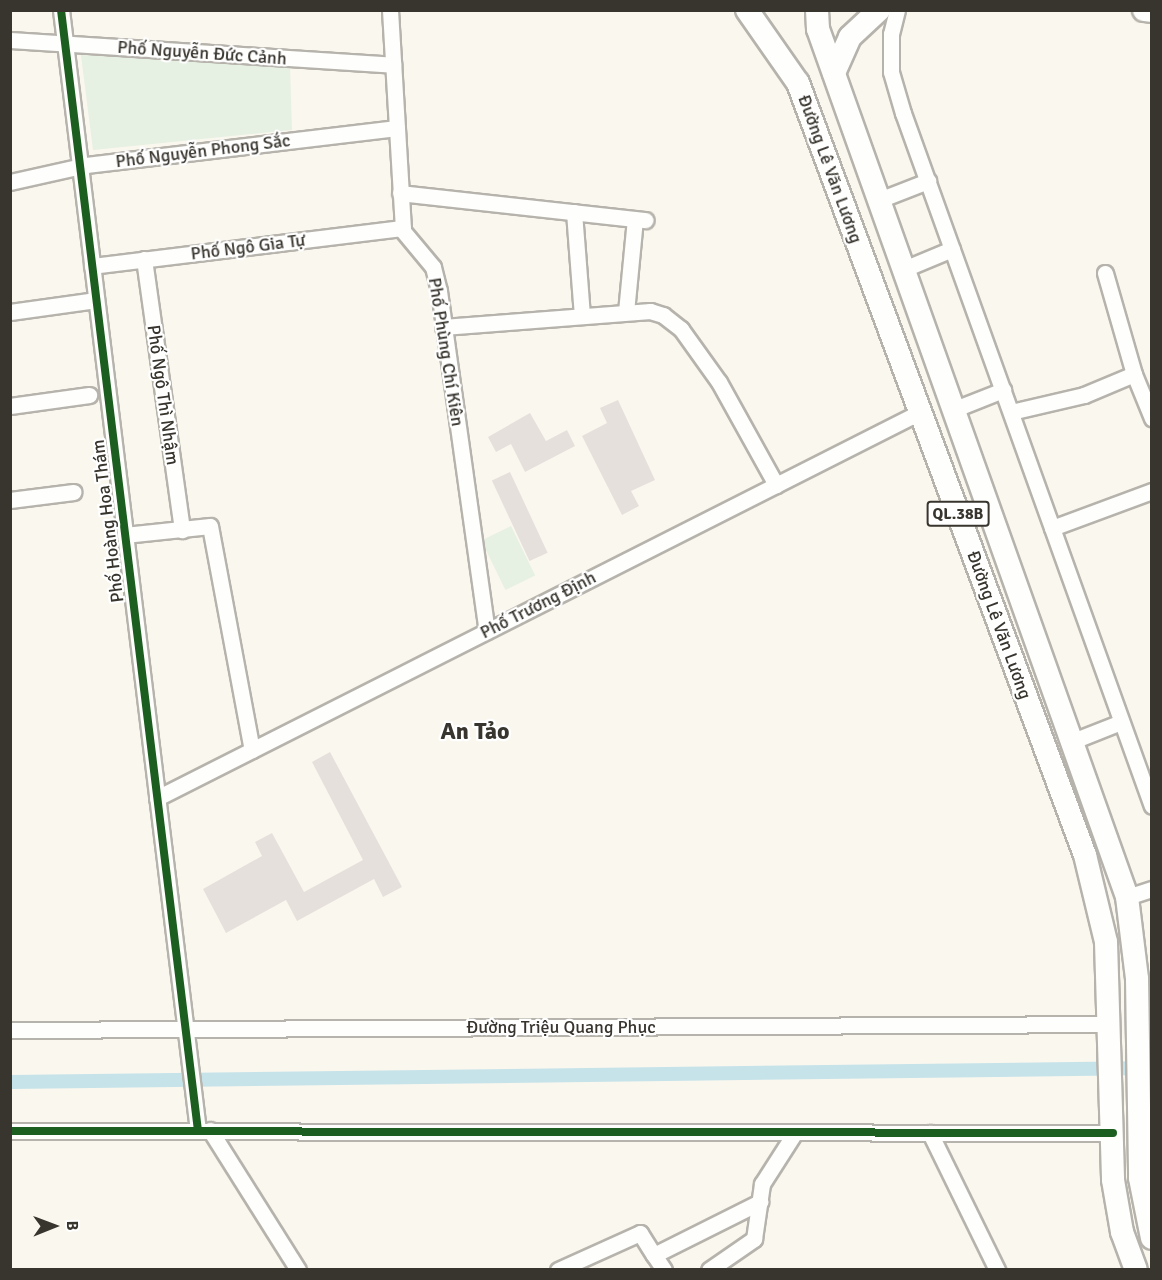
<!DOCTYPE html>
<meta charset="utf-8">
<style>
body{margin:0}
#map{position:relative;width:1162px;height:1280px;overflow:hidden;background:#faf7ee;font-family:Signika,sans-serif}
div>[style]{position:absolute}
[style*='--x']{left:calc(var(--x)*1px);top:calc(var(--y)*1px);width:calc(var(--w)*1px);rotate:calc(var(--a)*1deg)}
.green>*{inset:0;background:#e6f0e3;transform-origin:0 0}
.canal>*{height:14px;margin:-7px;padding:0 7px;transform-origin:7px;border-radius:7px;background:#c6e3ea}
.building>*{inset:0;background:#e6e0dc;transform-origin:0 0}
.roads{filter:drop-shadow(2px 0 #b6b3ac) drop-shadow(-2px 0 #b6b3ac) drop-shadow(0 2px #b6b3ac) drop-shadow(0 -2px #b6b3ac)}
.minor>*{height:15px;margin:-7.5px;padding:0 7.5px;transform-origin:7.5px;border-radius:7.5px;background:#fefefc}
.highway>*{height:22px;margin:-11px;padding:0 11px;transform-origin:11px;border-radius:11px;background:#fefefc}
.cycleway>*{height:8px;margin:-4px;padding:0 4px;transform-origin:4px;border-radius:4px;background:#1b5e20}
span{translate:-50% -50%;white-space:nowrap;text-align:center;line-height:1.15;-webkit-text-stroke:4.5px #fff;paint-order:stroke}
.shield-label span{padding:2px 4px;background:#fff;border:2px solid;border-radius:4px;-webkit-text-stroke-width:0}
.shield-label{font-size:16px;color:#38352e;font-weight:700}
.street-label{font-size:18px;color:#38352e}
.district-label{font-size:24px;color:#38352e;font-weight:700}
.frame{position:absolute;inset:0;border:12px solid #38352e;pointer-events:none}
.north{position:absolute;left:24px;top:1196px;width:60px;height:60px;-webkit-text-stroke:4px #fff;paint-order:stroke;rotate:89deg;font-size:16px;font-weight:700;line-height:24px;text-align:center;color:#38352e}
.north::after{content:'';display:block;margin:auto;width:21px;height:27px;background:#38352e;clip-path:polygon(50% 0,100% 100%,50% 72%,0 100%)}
</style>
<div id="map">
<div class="green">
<i style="clip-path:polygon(81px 55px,290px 67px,292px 130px,93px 150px)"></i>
<i style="left:511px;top:526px;width:55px;height:33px;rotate:64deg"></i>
</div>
<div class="canal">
<i style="--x:10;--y:1082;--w:1142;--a:-0.7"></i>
</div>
<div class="building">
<i style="clip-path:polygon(618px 400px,655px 480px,631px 491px,639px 506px,622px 515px,582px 436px,607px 423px,600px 408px)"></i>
<i style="clip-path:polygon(530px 413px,546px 441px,567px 430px,575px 446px,525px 472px,511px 444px,496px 452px,488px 437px)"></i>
<i style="left:510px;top:472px;width:89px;height:20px;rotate:65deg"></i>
<i style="clip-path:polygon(330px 752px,402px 887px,383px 897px,374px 879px,297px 921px,286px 900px,226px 933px,203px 889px,262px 856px,255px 842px,272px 833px,304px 892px,363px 860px,312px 762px)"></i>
</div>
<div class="roads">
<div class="minor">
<i style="--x:61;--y:10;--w:1128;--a:83.03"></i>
<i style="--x:390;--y:10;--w:221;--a:86.6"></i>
<i style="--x:403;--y:231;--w:47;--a:50.2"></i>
<i style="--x:433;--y:267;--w:25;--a:76"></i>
<i style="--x:439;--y:291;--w:343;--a:82"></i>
<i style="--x:897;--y:10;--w:25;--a:104"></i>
<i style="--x:891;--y:34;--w:38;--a:90"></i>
<i style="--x:891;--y:72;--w:43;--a:73.7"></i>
<i style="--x:903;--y:113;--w:736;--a:70.24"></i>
<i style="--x:10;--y:40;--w:384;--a:3.7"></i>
<i style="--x:10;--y:182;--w:78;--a:-12.6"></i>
<i style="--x:86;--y:165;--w:313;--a:-6.8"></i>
<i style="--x:400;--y:193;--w:247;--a:6.3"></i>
<i style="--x:879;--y:200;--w:53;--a:-21.2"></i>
<i style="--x:574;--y:212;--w:104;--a:85.6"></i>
<i style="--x:144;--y:259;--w:274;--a:82"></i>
<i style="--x:92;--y:266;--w:313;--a:-7"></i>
<i style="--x:904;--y:269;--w:52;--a:-22.6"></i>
<i style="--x:1105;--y:273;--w:105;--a:74"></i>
<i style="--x:1134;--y:374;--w:48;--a:67.8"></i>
<i style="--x:10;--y:312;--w:87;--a:-7.9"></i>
<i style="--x:626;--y:312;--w:93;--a:-84.5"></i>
<i style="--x:443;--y:327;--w:208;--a:-4.4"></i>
<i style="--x:650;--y:311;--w:14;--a:17"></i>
<i style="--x:663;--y:315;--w:23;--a:38"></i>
<i style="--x:681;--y:329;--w:65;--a:54.4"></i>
<i style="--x:719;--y:382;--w:118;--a:61"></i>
<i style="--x:10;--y:406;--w:80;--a:-7.9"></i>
<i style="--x:955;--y:409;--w:52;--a:-21.6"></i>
<i style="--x:1011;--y:412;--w:75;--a:-13.1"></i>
<i style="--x:1084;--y:395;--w:54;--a:-22.8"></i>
<i style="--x:10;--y:500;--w:64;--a:-7.2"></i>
<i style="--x:1052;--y:528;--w:107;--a:-20.3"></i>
<i style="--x:125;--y:535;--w:85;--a:-6"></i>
<i style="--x:210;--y:526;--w:228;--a:79.4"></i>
<i style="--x:1073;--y:741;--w:52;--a:-21.6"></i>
<i style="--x:157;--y:798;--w:855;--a:-26.83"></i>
<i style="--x:1127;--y:897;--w:26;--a:-18"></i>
<i style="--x:10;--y:1030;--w:1101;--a:-0.31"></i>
<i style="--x:210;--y:1130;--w:165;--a:57.8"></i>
<i style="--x:10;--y:1131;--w:1103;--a:0.1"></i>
<i style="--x:930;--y:1133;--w:153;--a:63.9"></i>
<i style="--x:654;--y:1255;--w:18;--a:56"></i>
<i style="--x:558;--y:1270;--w:90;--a:-24.3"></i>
<i style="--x:640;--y:1233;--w:26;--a:58"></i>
<i style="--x:654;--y:1255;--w:119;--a:-26.6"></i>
<i style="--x:709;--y:1270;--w:55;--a:-34.6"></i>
<i style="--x:754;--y:1239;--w:56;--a:-81.7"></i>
<i style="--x:762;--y:1184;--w:59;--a:-57.4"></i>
</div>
<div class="highway">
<i style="--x:747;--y:10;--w:89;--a:55.1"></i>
<i style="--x:798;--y:83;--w:824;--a:69.61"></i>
<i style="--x:1085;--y:855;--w:89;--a:76.4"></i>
<i style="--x:1106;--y:942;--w:238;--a:88.3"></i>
<i style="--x:1113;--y:1180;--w:53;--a:80.2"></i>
<i style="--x:1122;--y:1232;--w:40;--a:69.8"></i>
<i style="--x:817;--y:10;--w:19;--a:87"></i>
<i style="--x:818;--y:29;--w:921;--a:70.4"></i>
<i style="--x:1127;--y:897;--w:83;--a:83"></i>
<i style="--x:1137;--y:979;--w:199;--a:89.1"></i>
<i style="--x:1140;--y:1178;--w:61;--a:78.7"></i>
<i style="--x:1144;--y:10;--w:8;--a:7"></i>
<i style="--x:834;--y:73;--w:39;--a:-66"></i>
<i style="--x:850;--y:37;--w:40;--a:-43"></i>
</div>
</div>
<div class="cycleway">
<i style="--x:61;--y:10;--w:1128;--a:83.03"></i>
<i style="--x:10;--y:1131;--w:1103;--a:0.1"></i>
</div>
<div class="shield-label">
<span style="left:958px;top:514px">QL.38B</span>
</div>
<div class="street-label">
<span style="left:202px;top:53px;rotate:4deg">Phố Nguyễn Đức Cảnh</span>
<span style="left:203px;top:151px;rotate:-7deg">Phố Nguyễn Phong Sắc</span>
<span style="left:830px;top:169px;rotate:70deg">Đường Lê Văn Lương</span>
<span style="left:248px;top:247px;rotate:-7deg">Phố Ngô Gia Tự</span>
<span style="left:446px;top:352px;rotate:81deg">Phố Phùng Chí Kiên</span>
<span style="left:163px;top:395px;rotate:82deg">Phố Ngô Thì Nhậm</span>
<span style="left:108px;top:521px;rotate:-97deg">Phố Hoàng Hoa Thám</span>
<span style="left:538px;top:605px;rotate:-27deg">Phố Trương Định</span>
<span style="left:999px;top:625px;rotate:70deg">Đường Lê Văn Lương</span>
<span style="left:561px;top:1027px">Đường Triệu Quang Phục</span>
</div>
<div class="district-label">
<span style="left:475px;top:732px">An Tảo</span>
</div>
<div class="frame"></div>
<div class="north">B</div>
</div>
